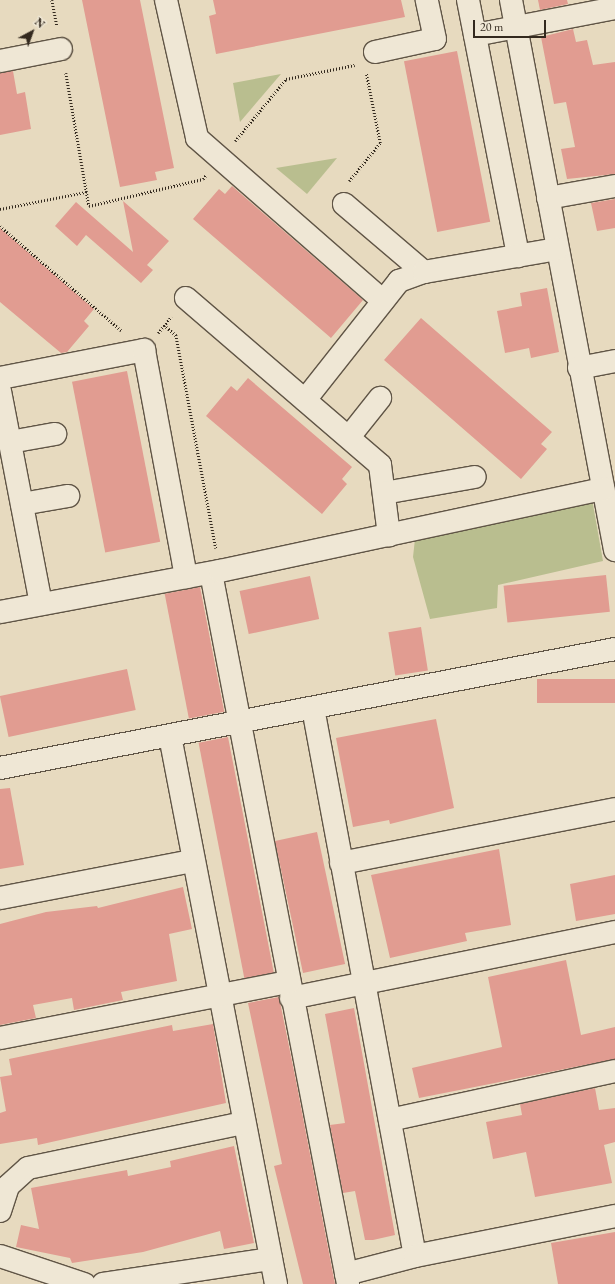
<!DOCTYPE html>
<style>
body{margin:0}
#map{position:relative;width:615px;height:1284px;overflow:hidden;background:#e7dabf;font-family:"EB Garamond",serif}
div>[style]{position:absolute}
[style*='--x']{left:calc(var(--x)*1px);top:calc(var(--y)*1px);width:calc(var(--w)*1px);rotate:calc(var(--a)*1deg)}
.green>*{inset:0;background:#b9be8f}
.building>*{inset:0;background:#e19c91;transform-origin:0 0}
.path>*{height:2.5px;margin-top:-1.25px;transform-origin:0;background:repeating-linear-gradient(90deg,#33291e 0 1px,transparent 0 3px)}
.roads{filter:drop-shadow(1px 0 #605546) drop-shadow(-1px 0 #605546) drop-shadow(0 1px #605546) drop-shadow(0 -1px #605546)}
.minor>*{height:22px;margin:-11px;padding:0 11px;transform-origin:11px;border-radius:11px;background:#efe7d5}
span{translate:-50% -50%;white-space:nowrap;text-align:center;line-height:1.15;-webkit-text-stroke:3.5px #efe7d5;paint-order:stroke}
.north{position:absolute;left:12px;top:12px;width:40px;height:40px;-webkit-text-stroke:3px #efe7d5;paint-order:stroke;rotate:41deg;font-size:11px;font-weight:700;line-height:16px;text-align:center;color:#33291e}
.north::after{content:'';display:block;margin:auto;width:14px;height:18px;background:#33291e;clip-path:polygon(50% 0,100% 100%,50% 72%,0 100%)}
.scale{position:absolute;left:473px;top:20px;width:73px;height:18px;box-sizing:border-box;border:2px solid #33291e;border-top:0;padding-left:5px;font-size:12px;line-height:14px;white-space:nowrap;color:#33291e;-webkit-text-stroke:3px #efe7d5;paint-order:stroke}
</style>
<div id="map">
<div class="green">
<i style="clip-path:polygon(281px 74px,240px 122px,233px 83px)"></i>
<i style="clip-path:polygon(337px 158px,307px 194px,276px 168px)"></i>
<i style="clip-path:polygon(592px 499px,603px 561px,498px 585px,497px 608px,430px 619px,413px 557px,415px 539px)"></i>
</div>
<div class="building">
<i style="clip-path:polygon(82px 0,140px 0,174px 168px,155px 172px,157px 180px,120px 187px)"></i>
<i style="clip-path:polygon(213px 0,401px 0,405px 17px,216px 54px,209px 16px,216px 14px)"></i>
<i style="clip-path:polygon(538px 0,567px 0,568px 4px,540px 10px)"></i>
<i style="clip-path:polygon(573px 29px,576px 42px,587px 40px,593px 65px,615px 62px,615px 174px,567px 179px,561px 149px,575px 147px,566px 102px,554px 104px,541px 37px)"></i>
<i style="left:457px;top:51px;width:174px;height:54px;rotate:79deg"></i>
<i style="clip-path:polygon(13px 71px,17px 94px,25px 92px,31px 129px,0 135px,0 73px)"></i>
<i style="clip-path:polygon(232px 186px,363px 300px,331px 338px,193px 219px,219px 189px,225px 194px)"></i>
<i style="clip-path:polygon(615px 199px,615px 228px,597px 231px,591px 203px)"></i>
<i style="clip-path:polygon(123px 201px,169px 241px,147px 265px,153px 270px,141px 283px,86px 235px,77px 246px,55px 226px,76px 202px,133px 252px)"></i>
<i style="clip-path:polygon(0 228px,94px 309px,84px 321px,89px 326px,67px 352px,61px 353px,0 302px)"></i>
<i style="clip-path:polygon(547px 288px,559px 352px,531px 358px,529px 348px,505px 353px,497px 311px,522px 306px,520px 293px)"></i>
<i style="clip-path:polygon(421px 318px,552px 432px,541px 444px,547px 449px,521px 479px,384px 360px)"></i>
<i style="left:127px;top:371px;width:174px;height:56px;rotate:79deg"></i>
<i style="clip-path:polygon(248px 378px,352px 467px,342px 479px,347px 484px,322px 514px,206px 416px,231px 386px,237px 391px)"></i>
<i style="left:606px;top:575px;width:37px;height:103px;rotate:84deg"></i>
<i style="left:310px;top:576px;width:44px;height:72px;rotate:78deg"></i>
<i style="left:200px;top:587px;width:127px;height:36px;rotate:79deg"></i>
<i style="left:421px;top:627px;width:44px;height:33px;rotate:81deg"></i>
<i style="left:127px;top:669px;width:42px;height:130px;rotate:78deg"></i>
<i style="left:615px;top:679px;width:24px;height:78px;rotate:90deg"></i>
<i style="clip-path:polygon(436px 719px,454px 808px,390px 824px,389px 820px,353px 827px,336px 738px)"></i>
<i style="left:228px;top:737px;width:240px;height:30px;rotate:79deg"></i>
<i style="clip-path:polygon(10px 788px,24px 865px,0 869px,0 789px)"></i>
<i style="left:317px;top:832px;width:135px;height:43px;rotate:78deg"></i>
<i style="clip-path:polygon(499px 849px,511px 925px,465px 933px,467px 941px,390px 958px,371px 875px)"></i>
<i style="clip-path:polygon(615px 875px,615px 914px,576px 921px,570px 884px)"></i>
<i style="clip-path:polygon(183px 887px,192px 929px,169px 934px,177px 981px,121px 992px,123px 1000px,74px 1010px,72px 998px,33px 1005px,36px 1018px,0 1025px,0 924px,46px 912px,97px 906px,98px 908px)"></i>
<i style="clip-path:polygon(566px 960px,581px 1035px,615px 1027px,615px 1059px,419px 1098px,412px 1068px,502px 1047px,488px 977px)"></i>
<i style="clip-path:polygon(279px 997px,295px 1076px,335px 1284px,303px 1284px,274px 1166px,282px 1164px,248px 1003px)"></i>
<i style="clip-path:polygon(354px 1008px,395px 1235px,373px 1240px,365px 1240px,355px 1191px,343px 1193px,330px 1125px,345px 1123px,325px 1014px)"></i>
<i style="clip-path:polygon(213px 1024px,226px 1103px,38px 1145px,37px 1138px,0 1144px,0 1113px,6px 1111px,0 1077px,12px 1075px,9px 1059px,172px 1025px,173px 1031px)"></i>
<i style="clip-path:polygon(595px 1088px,599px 1110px,615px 1108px,615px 1142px,604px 1145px,612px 1183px,535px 1197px,526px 1152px,493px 1159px,486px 1122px,522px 1115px,520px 1104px)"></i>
<i style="clip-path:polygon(234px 1146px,254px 1243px,224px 1249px,220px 1231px,143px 1252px,72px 1263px,70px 1258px,16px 1247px,21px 1225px,39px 1229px,31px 1188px,127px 1170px,128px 1176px,171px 1167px,170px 1161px)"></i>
<i style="clip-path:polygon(615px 1232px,615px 1284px,558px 1284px,551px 1243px)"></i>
</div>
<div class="path">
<i style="--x:52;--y:0;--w:26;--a:79"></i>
<i style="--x:66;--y:73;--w:135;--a:80.2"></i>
<i style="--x:89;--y:206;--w:117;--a:-13.3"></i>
<i style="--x:203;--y:179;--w:5;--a:-53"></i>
<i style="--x:235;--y:141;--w:80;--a:-50.6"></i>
<i style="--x:286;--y:79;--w:70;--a:-11.5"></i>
<i style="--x:349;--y:181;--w:49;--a:-50.8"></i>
<i style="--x:380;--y:143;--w:71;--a:-101.3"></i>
<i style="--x:0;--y:209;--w:88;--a:-11.2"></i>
<i style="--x:0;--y:226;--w:160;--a:40.7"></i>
<i style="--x:164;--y:325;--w:16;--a:40"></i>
<i style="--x:176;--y:335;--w:217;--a:79.4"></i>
<i style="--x:158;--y:333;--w:21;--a:-51"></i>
</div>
<div class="roads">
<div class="minor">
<i style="--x:166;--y:0;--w:141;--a:77.3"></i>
<i style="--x:197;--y:138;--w:247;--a:41.2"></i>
<i style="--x:468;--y:0;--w:261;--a:78.9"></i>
<i style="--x:511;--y:0;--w:560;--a:79.29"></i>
<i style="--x:475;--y:35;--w:143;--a:-10.9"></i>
<i style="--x:375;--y:52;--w:61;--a:-12.2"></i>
<i style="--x:435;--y:39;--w:40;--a:-102"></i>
<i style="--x:0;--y:61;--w:62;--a:-11.1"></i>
<i style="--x:548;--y:198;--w:68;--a:-10.2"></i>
<i style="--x:344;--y:204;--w:105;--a:40.4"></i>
<i style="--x:186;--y:298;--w:256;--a:40.7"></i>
<i style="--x:380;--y:465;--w:71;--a:82.7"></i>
<i style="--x:579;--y:368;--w:37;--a:-11"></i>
<i style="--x:0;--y:378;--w:147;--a:-11"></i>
<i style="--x:144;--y:350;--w:231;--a:79.5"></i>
<i style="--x:0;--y:391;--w:217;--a:79.1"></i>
<i style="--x:305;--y:400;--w:152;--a:-51.7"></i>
<i style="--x:399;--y:281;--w:27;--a:-20"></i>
<i style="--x:424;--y:272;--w:135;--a:-9.8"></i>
<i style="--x:349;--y:437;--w:50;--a:-51.5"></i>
<i style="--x:10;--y:442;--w:46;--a:-10.1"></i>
<i style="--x:384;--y:493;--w:92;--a:-10"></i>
<i style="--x:22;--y:504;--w:47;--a:-9.9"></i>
<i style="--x:211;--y:573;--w:724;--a:79.09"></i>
<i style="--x:0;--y:612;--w:224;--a:-10.6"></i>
<i style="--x:220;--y:571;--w:392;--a:-12.1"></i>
<i style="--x:313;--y:708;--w:557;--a:79.46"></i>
<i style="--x:170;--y:736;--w:558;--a:79.05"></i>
<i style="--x:0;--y:768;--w:626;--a:-10.95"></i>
<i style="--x:341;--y:863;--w:279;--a:-11.1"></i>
<i style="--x:0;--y:898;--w:197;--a:-10.9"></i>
<i style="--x:291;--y:998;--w:331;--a:-11.5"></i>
<i style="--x:0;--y:1038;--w:294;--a:-11"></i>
<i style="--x:390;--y:1120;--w:230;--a:-12.3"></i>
<i style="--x:0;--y:1211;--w:26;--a:-72"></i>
<i style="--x:8;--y:1186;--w:27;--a:-42"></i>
<i style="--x:28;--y:1168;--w:221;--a:-11.8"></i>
<i style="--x:0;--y:1256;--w:89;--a:18.4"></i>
<i style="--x:346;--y:1274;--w:71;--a:-14.6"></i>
<i style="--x:415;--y:1256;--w:204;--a:-11.3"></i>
<i style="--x:103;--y:1284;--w:170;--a:-8.5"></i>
</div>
</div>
<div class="north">N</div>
<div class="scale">20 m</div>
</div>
